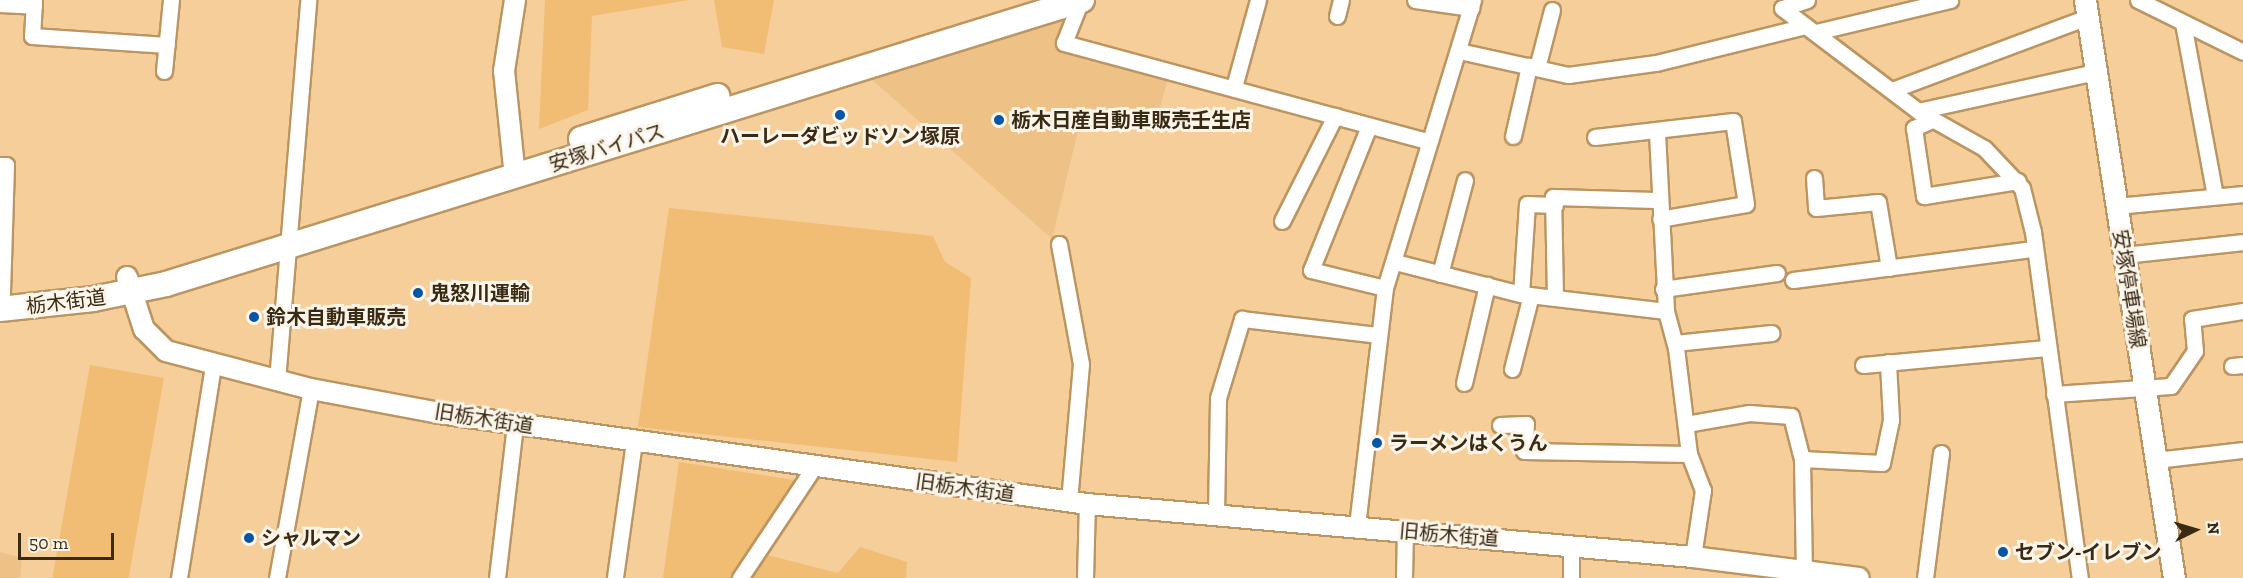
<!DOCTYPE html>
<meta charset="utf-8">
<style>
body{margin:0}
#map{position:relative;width:2243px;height:578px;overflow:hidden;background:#f5ce99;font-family:"Zilla Slab","Noto Sans JP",serif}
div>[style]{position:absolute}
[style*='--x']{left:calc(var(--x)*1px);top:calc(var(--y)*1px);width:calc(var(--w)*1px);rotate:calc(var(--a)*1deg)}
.built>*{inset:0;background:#eec286}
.green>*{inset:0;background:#f1bc73;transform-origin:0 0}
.roads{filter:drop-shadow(2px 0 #bb9562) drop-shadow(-2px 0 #bb9562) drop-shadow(0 2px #bb9562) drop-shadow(0 -2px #bb9562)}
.minor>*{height:15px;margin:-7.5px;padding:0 7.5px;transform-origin:7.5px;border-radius:7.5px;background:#fff}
.tertiary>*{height:20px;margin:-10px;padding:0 10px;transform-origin:10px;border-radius:10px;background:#fff}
.secondary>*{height:21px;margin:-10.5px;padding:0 10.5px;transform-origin:10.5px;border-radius:10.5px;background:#fff}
.primary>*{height:24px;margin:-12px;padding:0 12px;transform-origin:12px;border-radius:12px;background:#fff}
.dots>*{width:16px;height:16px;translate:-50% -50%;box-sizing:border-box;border:3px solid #fdf5ea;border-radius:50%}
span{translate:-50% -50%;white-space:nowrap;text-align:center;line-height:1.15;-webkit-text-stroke:6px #fdf5ea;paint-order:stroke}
.poi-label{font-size:20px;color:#392a14;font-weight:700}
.left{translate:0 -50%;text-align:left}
.street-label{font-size:20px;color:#392a14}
.north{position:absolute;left:2165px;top:500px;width:60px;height:60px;-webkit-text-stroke:4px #fdf5ea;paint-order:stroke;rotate:85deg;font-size:16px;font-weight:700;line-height:24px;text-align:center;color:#392a14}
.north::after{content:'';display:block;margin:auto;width:21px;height:27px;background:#392a14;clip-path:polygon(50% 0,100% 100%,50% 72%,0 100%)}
.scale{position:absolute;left:18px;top:533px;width:96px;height:27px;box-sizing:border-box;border:3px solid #392a14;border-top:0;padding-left:8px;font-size:18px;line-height:21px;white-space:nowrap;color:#392a14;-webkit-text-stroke:4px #fdf5ea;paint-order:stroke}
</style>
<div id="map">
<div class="built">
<i style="clip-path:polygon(1071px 11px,1065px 43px,1169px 76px,1153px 129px,1083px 110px,1052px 239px,869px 77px)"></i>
<i style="clip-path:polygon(0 552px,22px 558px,20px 578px,0 578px)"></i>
</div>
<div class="green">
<i style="clip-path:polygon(545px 0,689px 0,592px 16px,588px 110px,539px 129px)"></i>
<i style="clip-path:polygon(714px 0,774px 0,764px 54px,722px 47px)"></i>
<i style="clip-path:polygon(669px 208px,933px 236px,945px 262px,971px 278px,957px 462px,638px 427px)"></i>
<i style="left:90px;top:365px;width:75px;height:216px;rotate:10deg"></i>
<i style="clip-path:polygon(679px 462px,794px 480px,759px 553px,838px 573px,860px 547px,907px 562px,906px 578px,663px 578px)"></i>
</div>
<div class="roads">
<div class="minor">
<i style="--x:34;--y:0;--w:36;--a:93"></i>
<i style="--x:32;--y:36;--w:135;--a:3.8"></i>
<i style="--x:1081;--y:0;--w:46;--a:111.6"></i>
<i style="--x:1064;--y:43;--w:376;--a:15.1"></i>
<i style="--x:1415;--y:0;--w:57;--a:8.1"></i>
<i style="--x:1807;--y:0;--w:26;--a:162"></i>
<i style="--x:1782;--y:8;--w:171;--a:37.1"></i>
<i style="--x:1918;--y:111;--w:76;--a:29.3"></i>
<i style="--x:1984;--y:148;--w:55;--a:46.5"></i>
<i style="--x:2022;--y:188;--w:45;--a:76"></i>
<i style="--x:2033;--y:232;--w:349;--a:82.3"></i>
<i style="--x:2138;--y:0;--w:117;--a:26.3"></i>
<i style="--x:0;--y:4;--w:34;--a:3"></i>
<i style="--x:1337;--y:16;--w:16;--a:-76"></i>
<i style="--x:2183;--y:23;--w:176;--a:79.5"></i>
<i style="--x:1816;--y:32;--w:138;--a:-13.4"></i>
<i style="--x:1459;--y:51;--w:112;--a:12.4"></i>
<i style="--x:1568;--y:75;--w:89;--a:-7.8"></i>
<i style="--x:1656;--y:63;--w:154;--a:-13.9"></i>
<i style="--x:1537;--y:68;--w:60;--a:-75.5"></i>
<i style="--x:164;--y:71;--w:71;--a:-84.4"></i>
<i style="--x:1234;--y:87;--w:90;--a:-74.6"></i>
<i style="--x:1892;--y:90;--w:208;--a:-20.5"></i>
<i style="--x:1918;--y:111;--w:182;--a:-12.4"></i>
<i style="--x:1932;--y:120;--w:20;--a:156"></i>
<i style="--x:1914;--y:128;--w:69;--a:81.6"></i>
<i style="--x:1924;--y:196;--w:95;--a:-9.1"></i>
<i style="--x:1369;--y:126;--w:155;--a:111.9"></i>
<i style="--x:1311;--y:270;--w:76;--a:13.7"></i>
<i style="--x:1657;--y:132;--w:179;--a:87.1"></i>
<i style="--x:1513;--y:136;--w:72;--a:-77.1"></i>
<i style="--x:1595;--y:137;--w:139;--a:-6.6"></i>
<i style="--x:1733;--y:121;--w:84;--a:81.1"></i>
<i style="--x:1746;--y:204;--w:87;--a:170.1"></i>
<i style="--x:0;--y:165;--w:6;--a:0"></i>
<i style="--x:6;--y:165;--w:129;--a:91.8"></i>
<i style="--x:1814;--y:178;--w:30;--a:86"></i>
<i style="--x:1816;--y:208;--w:62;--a:-5.5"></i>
<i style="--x:1878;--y:202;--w:67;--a:80.5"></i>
<i style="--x:2116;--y:206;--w:128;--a:-5.4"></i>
<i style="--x:1282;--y:221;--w:118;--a:-63.2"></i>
<i style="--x:1059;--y:244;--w:122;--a:79.6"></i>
<i style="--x:1081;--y:364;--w:139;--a:95"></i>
<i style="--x:2124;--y:255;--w:120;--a:-6.2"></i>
<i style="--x:1395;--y:262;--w:130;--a:14.3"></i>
<i style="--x:1521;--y:294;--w:146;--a:6.7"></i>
<i style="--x:1666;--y:311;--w:38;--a:75"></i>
<i style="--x:1676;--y:348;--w:107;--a:83"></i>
<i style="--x:1689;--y:454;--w:39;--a:69"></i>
<i style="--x:1703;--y:490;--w:68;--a:98.5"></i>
<i style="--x:1440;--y:274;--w:97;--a:-75.1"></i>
<i style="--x:1793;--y:280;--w:242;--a:-7.4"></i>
<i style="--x:1663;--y:289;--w:115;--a:-8"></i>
<i style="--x:1521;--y:294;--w:90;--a:-86.2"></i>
<i style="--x:1527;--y:204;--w:28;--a:2"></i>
<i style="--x:1555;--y:298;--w:101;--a:-91.1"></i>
<i style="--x:1553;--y:197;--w:103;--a:1.7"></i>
<i style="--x:1675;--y:343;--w:97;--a:-5.9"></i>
<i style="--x:1863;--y:365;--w:184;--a:-5.3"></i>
<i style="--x:2232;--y:366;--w:11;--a:-5"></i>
<i style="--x:1512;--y:369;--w:76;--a:-75.6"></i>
<i style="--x:277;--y:381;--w:382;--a:-85.3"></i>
<i style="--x:1464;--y:383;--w:101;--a:-76.8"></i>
<i style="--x:2054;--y:394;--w:117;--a:-3.9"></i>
<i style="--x:2171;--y:386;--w:42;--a:-55.6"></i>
<i style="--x:2195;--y:351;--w:32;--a:-95"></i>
<i style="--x:2192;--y:319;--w:52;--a:-8.9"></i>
<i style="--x:1686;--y:424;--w:64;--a:-9.9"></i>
<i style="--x:1749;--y:413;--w:42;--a:4.1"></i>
<i style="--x:1791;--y:416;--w:44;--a:75.7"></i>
<i style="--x:1802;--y:459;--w:111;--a:89"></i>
<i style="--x:1500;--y:425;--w:26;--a:-2"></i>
<i style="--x:1526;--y:424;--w:27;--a:94"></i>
<i style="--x:1524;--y:451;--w:165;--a:1"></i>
<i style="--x:1802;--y:459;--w:80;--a:2.9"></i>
<i style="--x:1882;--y:463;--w:44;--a:-78.2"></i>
<i style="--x:1891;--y:420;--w:58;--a:-93"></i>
<i style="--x:2156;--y:460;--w:88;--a:-6.6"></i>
<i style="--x:1216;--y:514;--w:116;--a:-89"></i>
<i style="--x:1218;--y:398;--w:83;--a:-73.1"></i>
<i style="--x:1242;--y:319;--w:137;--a:6.7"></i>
<i style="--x:1357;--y:526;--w:240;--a:-83.3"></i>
<i style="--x:1385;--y:288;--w:301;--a:-73"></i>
<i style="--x:1571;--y:546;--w:32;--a:90"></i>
<i style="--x:615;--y:577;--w:136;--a:-82"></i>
<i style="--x:179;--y:578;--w:216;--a:-80.9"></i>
<i style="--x:277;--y:578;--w:192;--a:-79.8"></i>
<i style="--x:497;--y:578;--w:154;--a:-83.3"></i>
<i style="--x:740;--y:578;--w:133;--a:-56.3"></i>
<i style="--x:1085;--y:578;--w:74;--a:-88.5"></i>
<i style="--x:1404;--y:578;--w:48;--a:-88.8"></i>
<i style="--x:1925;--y:578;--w:126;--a:-82.7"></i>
</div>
<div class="tertiary">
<i style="--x:515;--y:177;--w:107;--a:-95.9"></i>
<i style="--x:504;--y:71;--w:72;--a:-81.2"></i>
<i style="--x:127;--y:277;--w:55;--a:71.9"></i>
<i style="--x:144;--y:329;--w:31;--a:45"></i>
<i style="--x:166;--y:351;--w:150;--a:14.7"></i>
<i style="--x:311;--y:389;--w:130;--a:10.6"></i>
<i style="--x:439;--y:413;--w:654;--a:7.99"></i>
<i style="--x:1087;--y:504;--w:608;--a:5"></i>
<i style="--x:1693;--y:557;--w:167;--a:7.2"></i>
</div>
<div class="secondary">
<i style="--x:2085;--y:0;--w:585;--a:81.25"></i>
</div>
<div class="primary">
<i style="--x:581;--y:139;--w:143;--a:-17.5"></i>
<i style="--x:0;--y:309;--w:94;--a:-6.1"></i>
<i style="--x:93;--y:299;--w:75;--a:-11.6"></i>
<i style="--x:166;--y:284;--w:959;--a:-17.23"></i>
</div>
</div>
<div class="dots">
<i style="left:840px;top:115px;background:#0556a4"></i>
<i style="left:999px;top:120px;background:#0556a4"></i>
<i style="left:418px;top:293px;background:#0556a4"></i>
<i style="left:254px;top:317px;background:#0556a4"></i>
<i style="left:1377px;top:443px;background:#0556a4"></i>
<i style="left:249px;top:538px;background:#0556a4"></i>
<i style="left:2003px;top:552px;background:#0556a4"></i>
</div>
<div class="poi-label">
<span class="left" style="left:1011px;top:120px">栃木日産自動車販売壬生店</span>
<span style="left:840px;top:136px">ハーレーダビッドソン塚原</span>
<span class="left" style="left:430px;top:293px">鬼怒川運輸</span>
<span class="left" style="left:266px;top:317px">鈴木自動車販売</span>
<span class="left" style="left:1389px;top:443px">ラーメンはくうん</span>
<span class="left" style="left:261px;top:538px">シャルマン</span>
<span class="left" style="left:2015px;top:552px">セブン-イレブン</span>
</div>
<div class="street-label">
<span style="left:607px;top:148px;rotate:-17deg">安塚バイパス</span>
<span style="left:2129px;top:289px;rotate:81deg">安塚停車場線</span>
<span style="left:66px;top:302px;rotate:-7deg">栃木街道</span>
<span style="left:484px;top:419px;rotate:9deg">旧栃木街道</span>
<span style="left:965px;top:488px;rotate:8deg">旧栃木街道</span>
<span style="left:1449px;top:535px;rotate:5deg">旧栃木街道</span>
</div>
<div class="north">N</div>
<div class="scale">50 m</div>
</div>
